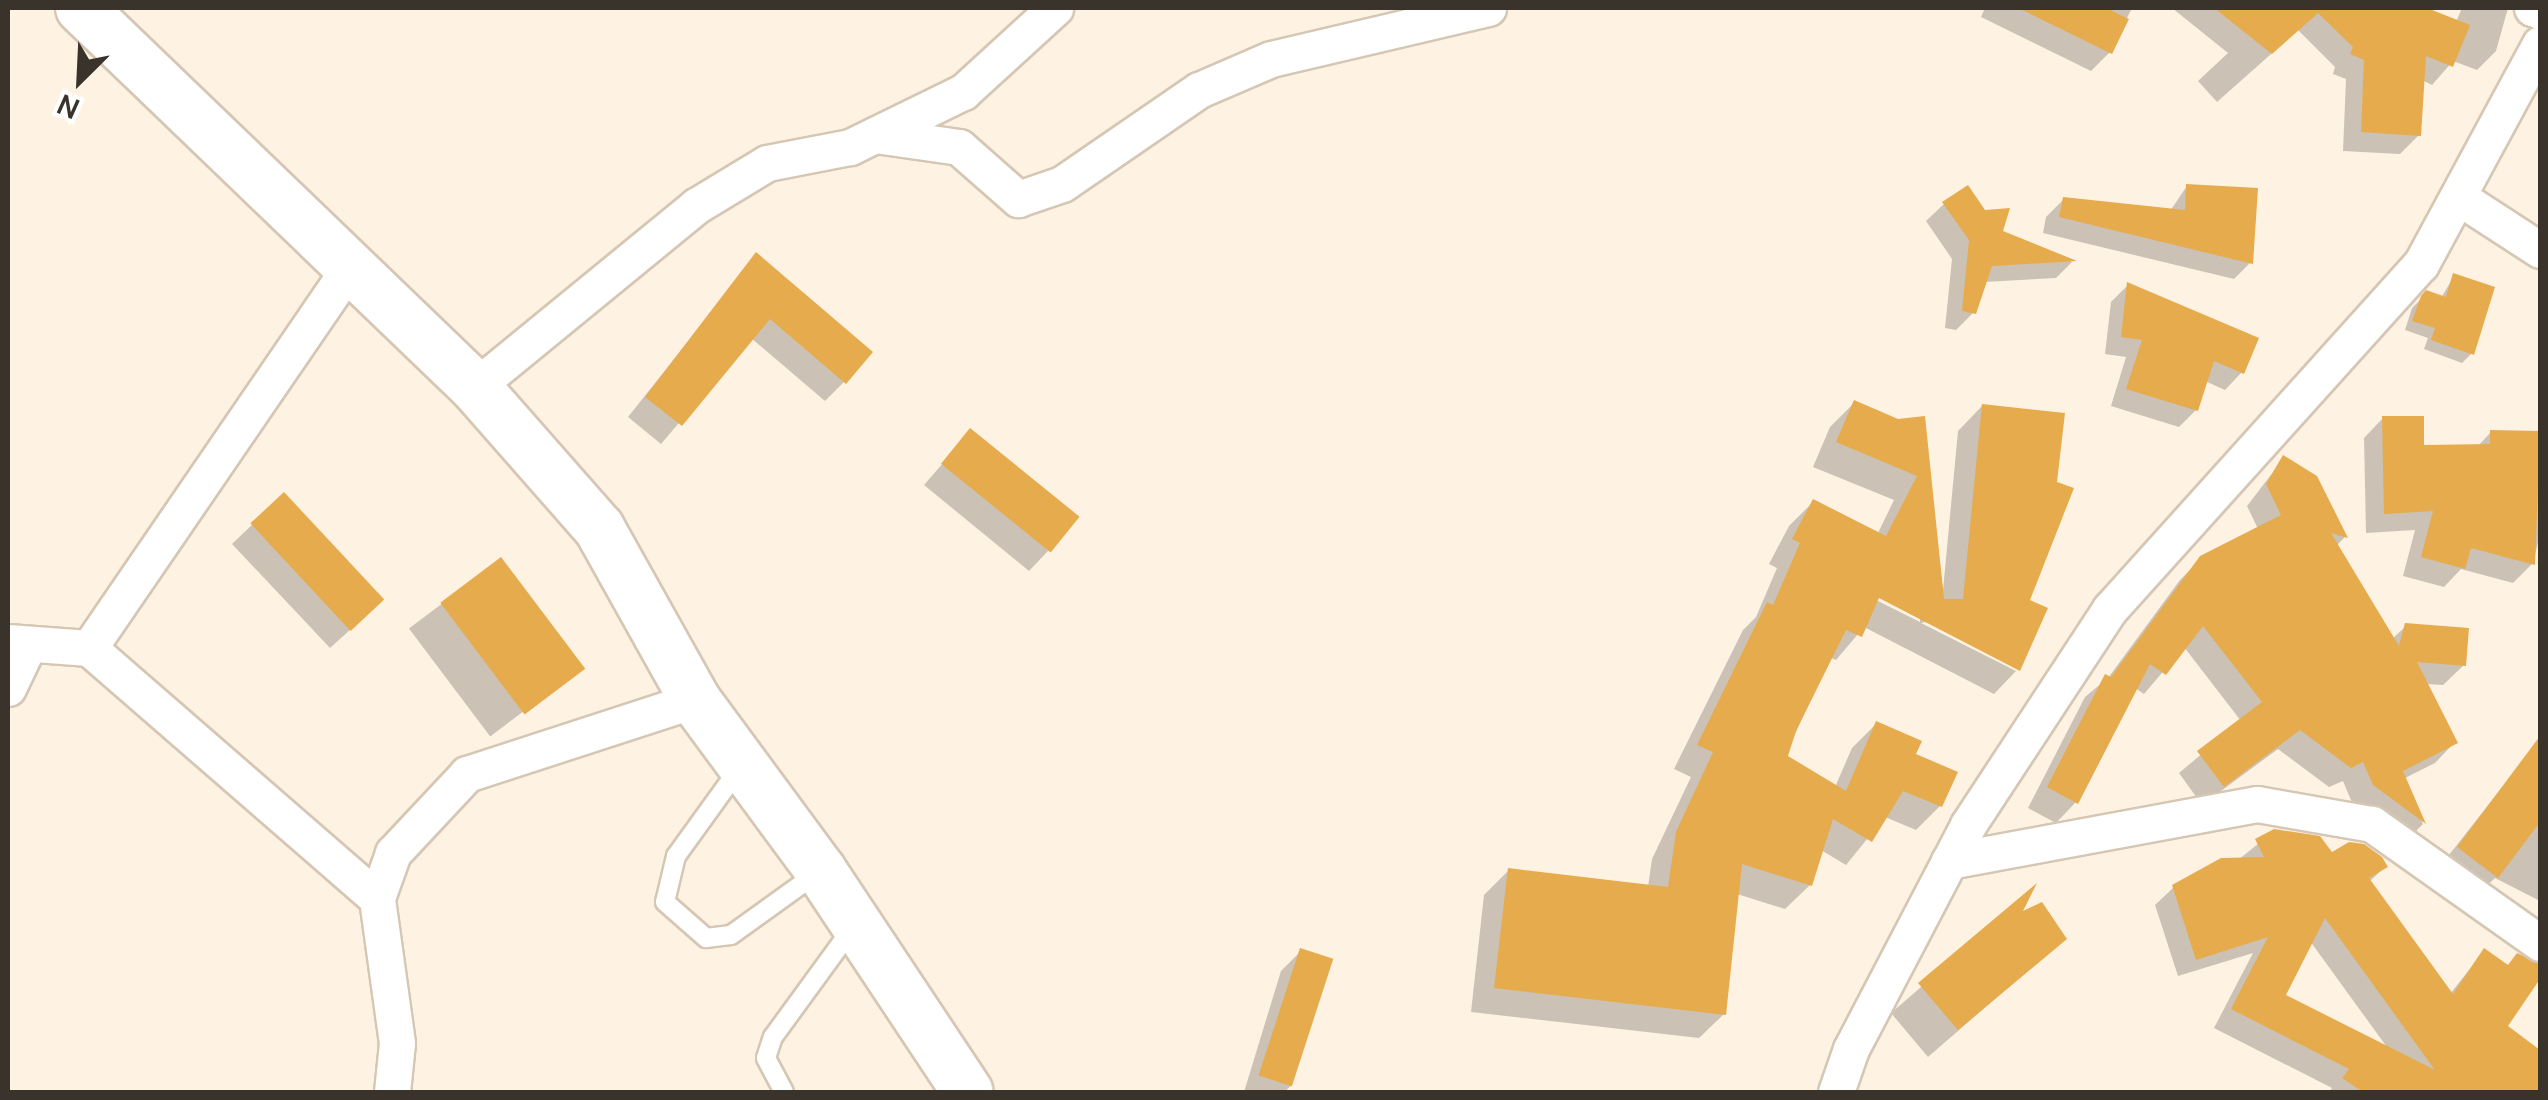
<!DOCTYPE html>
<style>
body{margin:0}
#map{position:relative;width:2548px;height:1100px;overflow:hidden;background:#fef2e2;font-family:Manrope,sans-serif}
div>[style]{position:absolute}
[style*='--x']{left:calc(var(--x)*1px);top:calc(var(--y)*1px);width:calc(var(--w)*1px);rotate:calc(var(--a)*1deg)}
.shadow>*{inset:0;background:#0003;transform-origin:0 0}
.building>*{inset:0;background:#e6ab4c;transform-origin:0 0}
.roads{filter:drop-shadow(2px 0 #d5c7b4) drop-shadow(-2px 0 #d5c7b4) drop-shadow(0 2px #d5c7b4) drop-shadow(0 -2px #d5c7b4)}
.lane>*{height:18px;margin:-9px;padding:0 9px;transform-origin:9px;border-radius:9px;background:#fff}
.street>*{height:35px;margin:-17.5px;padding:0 17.5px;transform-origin:17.5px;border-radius:17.5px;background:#fff}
.secondary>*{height:50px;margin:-25px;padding:0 25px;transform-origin:25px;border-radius:25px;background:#fff}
span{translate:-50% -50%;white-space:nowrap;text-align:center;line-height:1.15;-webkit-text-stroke:8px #fff;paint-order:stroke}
.frame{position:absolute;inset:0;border:10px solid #39332c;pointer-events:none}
.north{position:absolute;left:30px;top:30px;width:100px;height:100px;-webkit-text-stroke:8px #fff;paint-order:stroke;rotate:204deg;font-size:28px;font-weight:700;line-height:40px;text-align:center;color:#39332c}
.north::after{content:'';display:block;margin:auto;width:35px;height:45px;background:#39332c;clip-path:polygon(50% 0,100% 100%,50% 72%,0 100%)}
</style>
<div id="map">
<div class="shadow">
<i style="clip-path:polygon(1985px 8px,2132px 8px,2110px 52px,2091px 71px,1981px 17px)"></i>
<i style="clip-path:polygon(2172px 8px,2421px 8px,2456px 22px,2462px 8px,2508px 8px,2496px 51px,2477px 70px,2453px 61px,2432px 85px,2422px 80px,2419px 135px,2400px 154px,2343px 151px,2346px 79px,2333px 74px,2335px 67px,2298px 30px,2217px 102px,2198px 81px,2228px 53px)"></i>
<i style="clip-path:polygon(2187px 186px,2251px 262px,2234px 279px,2043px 233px,2046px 217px,2064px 199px,2170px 211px)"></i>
<i style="clip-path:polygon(1944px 204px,2000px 232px,2072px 262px,2056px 278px,1984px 282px,1974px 312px,1956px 330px,1945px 328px,1952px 259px,1926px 221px)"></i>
<i style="clip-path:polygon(756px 256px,844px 382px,825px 401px,751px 338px,661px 444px,628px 417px)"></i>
<i style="clip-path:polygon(2454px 276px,2492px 288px,2471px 354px,2462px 363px,2424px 349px,2428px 338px,2405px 330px,2412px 308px,2427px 293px,2441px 298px)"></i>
<i style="clip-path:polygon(2128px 285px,2242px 372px,2225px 390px,2205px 381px,2196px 410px,2179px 427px,2111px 406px,2126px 357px,2105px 354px,2111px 302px)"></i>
<i style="clip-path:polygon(evenodd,1854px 403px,1898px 422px,1923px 419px,1943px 590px,1958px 431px,1982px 406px,2027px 601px,1921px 623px,2016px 671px,1994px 694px,1864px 627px,1836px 660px,1829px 657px,1785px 757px,1835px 787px,1852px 748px,1876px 724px,1913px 756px,1940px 806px,1916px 830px,1885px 817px,1846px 865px,1821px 850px,1810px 885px,1785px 909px,1737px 894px,1724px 1014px,1699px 1038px,1471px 1012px,1484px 895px,1508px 871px,1648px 887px,1652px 859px,1691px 777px,1674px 769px,1743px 630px,1756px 617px,1777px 568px,1769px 564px,1789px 526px,1813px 502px,1877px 535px,1894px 500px,1813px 467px,1830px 427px,1854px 403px,1869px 590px,1920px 616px,1920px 622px,1866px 595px,1869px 590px)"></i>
<i style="clip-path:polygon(2383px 418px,2421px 448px,2477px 447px,2491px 432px,2540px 433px,2540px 534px,2533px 563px,2513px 583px,2461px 569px,2444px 587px,2403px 576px,2415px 530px,2366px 533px,2364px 438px)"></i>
<i style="clip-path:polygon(970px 432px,1048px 551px,1029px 571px,924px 485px)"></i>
<i style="clip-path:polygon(2284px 458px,2315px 478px,2345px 537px,2336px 546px,2392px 639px,2406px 626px,2464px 665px,2443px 685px,2426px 684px,2455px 742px,2435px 763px,2403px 779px,2423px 824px,2404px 843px,2353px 805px,2343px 781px,2329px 787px,2278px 749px,2202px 805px,2179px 773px,2241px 721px,2184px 647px,2144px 694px,2135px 688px,2076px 802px,2056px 823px,2028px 808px,2085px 697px,2108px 678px,2180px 580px,2201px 559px,2258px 529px,2247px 506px)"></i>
<i style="clip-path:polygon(283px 495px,362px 619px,330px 648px,232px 544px)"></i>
<i style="left:500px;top:560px;width:135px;height:114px;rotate:53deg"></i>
<i style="clip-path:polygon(2540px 739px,2540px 901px,2495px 878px,2475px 897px,2438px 869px)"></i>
<i style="clip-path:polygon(evenodd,2274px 831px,2331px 855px,2385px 867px,2369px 882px,2450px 994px,2484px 951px,2507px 966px,2518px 956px,2540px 964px,2540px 975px,2504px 1026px,2540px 1053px,2540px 1077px,2529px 1092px,2329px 1092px,2332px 1088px,2214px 1028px,2253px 953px,2178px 976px,2155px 905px,2174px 887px,2238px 860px,2274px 831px,2310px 941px,2389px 1050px,2283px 997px,2310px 941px)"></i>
<i style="clip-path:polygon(2030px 893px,2017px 917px,2064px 939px,1928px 1057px,1891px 1013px)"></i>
<i style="clip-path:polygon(1301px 951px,1292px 1085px,1284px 1092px,1244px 1092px,1281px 971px)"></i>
</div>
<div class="building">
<i style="clip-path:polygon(2018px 8px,2106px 8px,2129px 19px,2112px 54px)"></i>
<i style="clip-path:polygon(2214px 8px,2427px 8px,2470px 25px,2453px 67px,2426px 56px,2421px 136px,2361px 132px,2364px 60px,2350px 54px,2353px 47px,2318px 13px,2272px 54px)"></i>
<i style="clip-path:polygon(2186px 184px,2258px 188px,2253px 264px,2059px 217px,2063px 197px,2185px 210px)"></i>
<i style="clip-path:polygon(1968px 185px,1985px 210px,2010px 208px,2003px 231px,2077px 261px,1992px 266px,1976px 314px,1962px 311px,1969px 240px,1942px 202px)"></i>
<i style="clip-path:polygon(756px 252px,873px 352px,846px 384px,770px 319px,682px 426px,645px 397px)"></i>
<i style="clip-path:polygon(2453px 273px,2495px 287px,2474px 355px,2431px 340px,2435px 328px,2412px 321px,2421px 296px,2426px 290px,2446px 297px)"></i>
<i style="clip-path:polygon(2127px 282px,2259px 338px,2244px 374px,2214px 361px,2198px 411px,2126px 389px,2142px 340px,2121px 337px)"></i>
<i style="clip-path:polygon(1854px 400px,1898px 419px,1925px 416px,1944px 599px,1963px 599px,1982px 404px,2065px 413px,2057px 482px,2074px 488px,2030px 600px,2048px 608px,2020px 671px,1879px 598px,1862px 637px,1846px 630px,1796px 731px,1788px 756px,1846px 791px,1876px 721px,1922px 741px,1916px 754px,1958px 772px,1942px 807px,1903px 791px,1872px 842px,1833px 819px,1812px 886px,1742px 864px,1726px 1015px,1494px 988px,1508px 868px,1668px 887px,1676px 832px,1713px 752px,1697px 745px,1767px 602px,1773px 605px,1800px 543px,1792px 539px,1813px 499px,1886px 536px,1917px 476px,1836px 442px)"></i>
<i style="clip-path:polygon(2382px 416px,2424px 416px,2424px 445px,2490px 444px,2490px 430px,2540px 431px,2535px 565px,2471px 548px,2465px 569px,2421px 557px,2433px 511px,2384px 514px)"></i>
<i style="left:970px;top:428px;width:141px;height:46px;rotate:39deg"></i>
<i style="clip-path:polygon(2283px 455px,2317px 476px,2348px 538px,2331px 533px,2399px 646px,2405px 623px,2469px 628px,2466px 666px,2417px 662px,2458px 743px,2403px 771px,2426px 824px,2373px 785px,2363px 762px,2351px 768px,2300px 730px,2224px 787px,2197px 751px,2262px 702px,2203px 626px,2166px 675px,2150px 664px,2078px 804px,2047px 787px,2105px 674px,2111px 677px,2200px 556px,2281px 515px,2266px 484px)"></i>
<i style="left:284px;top:492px;width:147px;height:46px;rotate:47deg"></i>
<i style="left:501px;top:557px;width:140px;height:76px;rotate:53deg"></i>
<i style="clip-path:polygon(2540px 736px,2540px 822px,2498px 878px,2457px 847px)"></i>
<i style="clip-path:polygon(evenodd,2274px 829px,2320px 836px,2332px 852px,2349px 842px,2364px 844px,2382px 857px,2388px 867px,2369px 878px,2453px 994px,2484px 948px,2508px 965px,2517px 953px,2540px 964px,2540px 979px,2508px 1026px,2540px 1050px,2540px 1092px,2363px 1092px,2342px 1078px,2349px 1069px,2231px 1009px,2268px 937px,2196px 960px,2172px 885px,2221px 858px,2264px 857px,2255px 839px,2274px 829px,2325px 918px,2435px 1070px,2286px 995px,2325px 918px)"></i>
<i style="clip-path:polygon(2037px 883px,2023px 911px,2042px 902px,2067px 939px,1958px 1030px,1918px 983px)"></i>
<i style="left:1300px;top:948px;width:35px;height:134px;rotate:18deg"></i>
</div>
<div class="roads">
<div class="lane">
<i style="--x:741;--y:766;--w:111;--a:125.8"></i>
<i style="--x:676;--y:856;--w:47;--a:103.4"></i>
<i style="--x:665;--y:902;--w:55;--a:41.3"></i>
<i style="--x:706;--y:938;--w:25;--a:-7"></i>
<i style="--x:731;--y:935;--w:110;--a:-35.7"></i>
<i style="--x:784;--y:1092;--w:38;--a:-118"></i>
<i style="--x:766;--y:1058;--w:22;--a:-72"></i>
<i style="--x:773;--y:1037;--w:137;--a:-53.9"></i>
</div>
<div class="street">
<i style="--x:2532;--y:8;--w:9;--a:21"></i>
<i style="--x:875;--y:135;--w:85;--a:8.1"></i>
<i style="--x:959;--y:147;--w:79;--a:41.4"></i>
<i style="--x:1018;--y:199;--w:46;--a:-18.8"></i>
<i style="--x:1062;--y:184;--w:166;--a:-34.5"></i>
<i style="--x:1199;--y:90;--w:78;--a:-23.3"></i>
<i style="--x:1271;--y:59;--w:223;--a:-13.2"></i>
<i style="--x:2460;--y:198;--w:95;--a:33"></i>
<i style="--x:475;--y:387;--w:286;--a:-39.3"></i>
<i style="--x:696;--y:206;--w:83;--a:-31.2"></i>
<i style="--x:767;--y:163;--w:85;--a:-10.9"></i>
<i style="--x:850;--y:147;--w:126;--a:-26"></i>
<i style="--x:963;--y:92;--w:125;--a:-42.4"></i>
<i style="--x:8;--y:642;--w:81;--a:4.2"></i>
<i style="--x:89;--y:648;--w:458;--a:-55.6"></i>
<i style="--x:89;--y:648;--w:381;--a:41"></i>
<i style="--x:8;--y:688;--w:44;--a:-64.6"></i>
<i style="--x:1949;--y:861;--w:313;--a:-10.5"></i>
<i style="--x:2257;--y:804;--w:117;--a:9.9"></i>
<i style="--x:2372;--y:824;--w:206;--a:35.3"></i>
<i style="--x:392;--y:1092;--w:49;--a:-84.2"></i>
<i style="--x:397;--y:1043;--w:146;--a:-97.9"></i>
<i style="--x:377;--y:898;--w:48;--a:-70.4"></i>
<i style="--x:393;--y:853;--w:108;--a:-46.9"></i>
<i style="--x:467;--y:774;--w:240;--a:-18"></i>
<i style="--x:1836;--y:1092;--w:46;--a:-70.8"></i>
<i style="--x:1851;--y:1049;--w:253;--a:-62.4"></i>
<i style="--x:1968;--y:825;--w:258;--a:-56.7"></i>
<i style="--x:2110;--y:609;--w:464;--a:-48"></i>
<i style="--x:2421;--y:264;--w:250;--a:-61.6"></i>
</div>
<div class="secondary">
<i style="--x:81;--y:8;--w:547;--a:43.89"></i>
<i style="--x:475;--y:387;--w:188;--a:48.7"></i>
<i style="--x:599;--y:528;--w:197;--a:60.8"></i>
<i style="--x:695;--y:700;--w:212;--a:53.6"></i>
<i style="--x:821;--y:871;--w:265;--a:56.4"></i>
</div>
</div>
<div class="frame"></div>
<div class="north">N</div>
</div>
